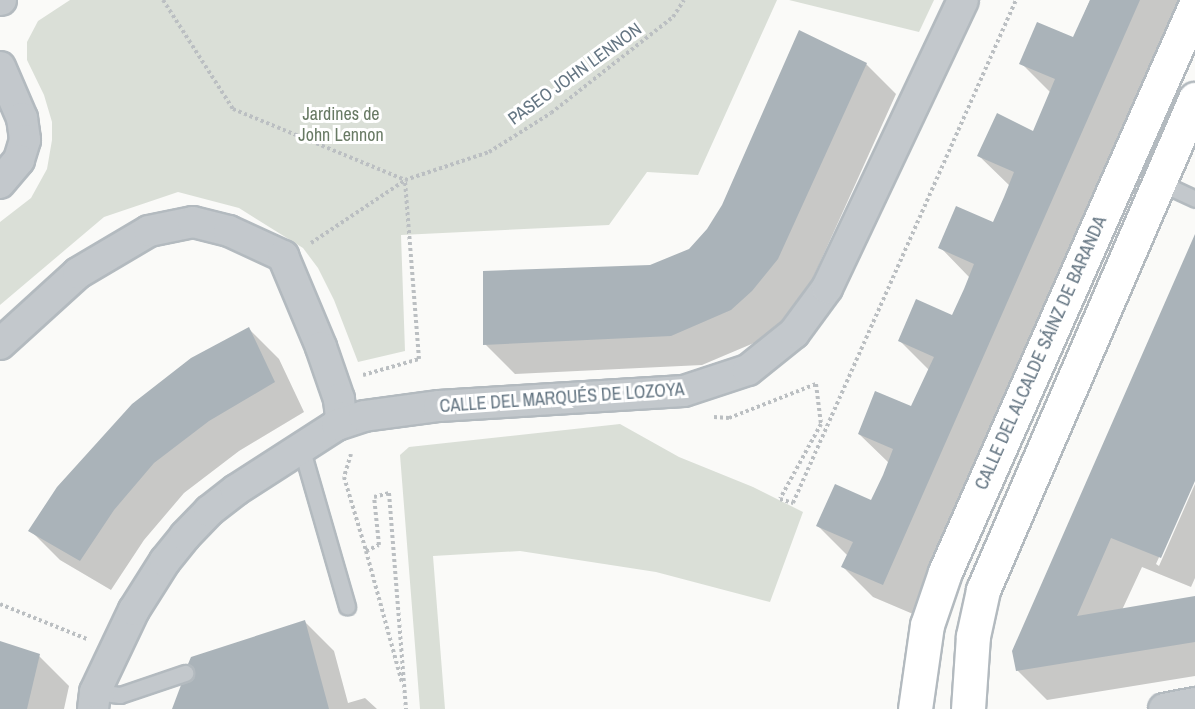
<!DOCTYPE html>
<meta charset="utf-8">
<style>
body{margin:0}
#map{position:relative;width:1195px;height:709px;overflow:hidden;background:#fafaf8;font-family:"Archivo Narrow",sans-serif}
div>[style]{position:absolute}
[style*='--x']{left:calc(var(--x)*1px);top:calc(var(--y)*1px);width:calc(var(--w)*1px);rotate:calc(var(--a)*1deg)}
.green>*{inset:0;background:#dadfd7}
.shadow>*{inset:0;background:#0003}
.building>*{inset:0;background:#aab3b9}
.path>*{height:4px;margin-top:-2px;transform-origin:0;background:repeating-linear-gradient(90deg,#bbbfc2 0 3px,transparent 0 6px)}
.roads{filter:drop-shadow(2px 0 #b3babf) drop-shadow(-2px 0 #b3babf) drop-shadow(0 2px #b3babf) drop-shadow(0 -2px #b3babf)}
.lane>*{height:15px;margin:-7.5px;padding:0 7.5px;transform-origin:7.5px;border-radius:7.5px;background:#c3c8cc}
.street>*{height:30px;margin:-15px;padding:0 15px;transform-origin:15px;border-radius:15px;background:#c3c8cc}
.secondary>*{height:33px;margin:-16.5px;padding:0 16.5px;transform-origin:16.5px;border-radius:16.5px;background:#fff}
span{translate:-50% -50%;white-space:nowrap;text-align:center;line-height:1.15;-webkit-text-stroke:6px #fff;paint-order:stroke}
.street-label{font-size:18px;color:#657683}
.park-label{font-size:18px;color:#687a64}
</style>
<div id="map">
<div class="green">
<i style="clip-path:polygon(70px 0,777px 0,698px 175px,647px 172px,609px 225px,401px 235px,405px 351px,358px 362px,334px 300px,318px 268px,303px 248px,239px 208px,178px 192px,104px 217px,0 305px,0 222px,31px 198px,47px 169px,52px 140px,52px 122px,44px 95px,27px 60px,27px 42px,38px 21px)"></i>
<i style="clip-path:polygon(789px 0,934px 0,919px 32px)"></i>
<i style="clip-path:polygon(620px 424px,679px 457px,753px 487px,803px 512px,770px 602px,656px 572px,520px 551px,433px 556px,445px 709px,420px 709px,400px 455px,409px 447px)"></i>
</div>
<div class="shadow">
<i style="clip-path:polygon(1090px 0,1183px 0,913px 614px,873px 597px,843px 567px,848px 556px,818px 526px,872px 502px,889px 463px,859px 434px,911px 408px,929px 370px,900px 341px,953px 317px,970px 278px,940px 247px,994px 224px,1010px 186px,979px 156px,1034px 133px,1051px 93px,1021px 63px,1074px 39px)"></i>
<i style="clip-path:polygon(866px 64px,896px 94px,808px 289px,782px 320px,761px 340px,702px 365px,515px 374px,485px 344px,690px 250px)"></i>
<i style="clip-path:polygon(1195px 248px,1195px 477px,1156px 564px,1159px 566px,1195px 484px,1195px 578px,1191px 587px,1142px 567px,1122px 610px,1195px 597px,1195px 676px,1047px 700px,1017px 670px)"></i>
<i style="clip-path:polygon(249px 329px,279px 359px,304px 412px,239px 451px,184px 493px,144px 540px,111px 590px,60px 560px,30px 530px)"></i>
<i style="clip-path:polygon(304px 621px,334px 651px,348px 703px,365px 698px,377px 709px,174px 709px)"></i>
<i style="clip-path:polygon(0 643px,39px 656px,69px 686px,64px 709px,0 709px)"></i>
</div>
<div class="building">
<i style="clip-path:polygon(1090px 0,1140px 0,883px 585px,841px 567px,853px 542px,816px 526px,835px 484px,871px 500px,883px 475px,893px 449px,858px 434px,875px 391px,911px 406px,934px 357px,898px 341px,916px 299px,952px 315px,964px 289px,974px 264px,938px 248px,956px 206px,993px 222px,1004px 197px,1014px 172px,977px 156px,997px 113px,1033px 131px,1055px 79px,1019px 64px,1037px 22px,1073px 37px)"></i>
<i style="clip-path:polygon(799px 30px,867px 63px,778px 259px,752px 291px,731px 310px,671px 336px,483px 345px,483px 271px,650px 265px,689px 249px,707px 229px,722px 205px)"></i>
<i style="clip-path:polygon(1195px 234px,1195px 481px,1161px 558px,1111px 538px,1077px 616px,1195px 596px,1195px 642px,1016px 671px,1012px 651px)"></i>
<i style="clip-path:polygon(249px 327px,275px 382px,209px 421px,154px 463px,114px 510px,80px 561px,28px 531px,57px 487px,132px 404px,191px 358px)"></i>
<i style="clip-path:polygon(305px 620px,329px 709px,172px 709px,181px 685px,192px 680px,194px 675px,194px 669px,188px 664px,191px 657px)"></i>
<i style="clip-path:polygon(0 641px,40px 654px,27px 709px,0 709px)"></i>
</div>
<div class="path">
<i style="--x:163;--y:0;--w:130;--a:57.3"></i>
<i style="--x:233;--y:109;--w:186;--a:22.4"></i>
<i style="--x:311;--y:243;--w:112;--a:-33.7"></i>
<i style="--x:363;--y:375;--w:58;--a:-15.9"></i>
<i style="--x:419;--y:359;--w:180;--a:-94.5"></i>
<i style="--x:405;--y:180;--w:89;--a:-18.4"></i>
<i style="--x:489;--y:152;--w:73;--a:-32.2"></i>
<i style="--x:551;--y:113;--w:155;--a:-38.2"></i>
<i style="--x:673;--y:17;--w:20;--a:-57"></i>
<i style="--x:714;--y:417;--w:15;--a:4"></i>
<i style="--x:729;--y:418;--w:93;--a:-21.3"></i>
<i style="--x:816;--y:384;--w:40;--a:82.9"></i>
<i style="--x:821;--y:424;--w:85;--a:118.7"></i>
<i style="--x:780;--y:499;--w:14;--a:17"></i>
<i style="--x:793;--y:503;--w:550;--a:-66.09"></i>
<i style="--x:351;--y:454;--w:24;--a:107"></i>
<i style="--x:344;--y:477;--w:77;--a:73.4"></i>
<i style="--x:366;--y:551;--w:14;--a:-25"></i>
<i style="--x:379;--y:545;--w:48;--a:-95.9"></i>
<i style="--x:374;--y:497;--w:16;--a:-15"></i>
<i style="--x:389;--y:493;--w:217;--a:85.5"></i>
<i style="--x:366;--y:551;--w:137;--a:74.7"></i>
<i style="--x:0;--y:604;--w:94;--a:21.9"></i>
</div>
<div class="roads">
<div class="lane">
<i style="--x:1159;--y:182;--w:40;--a:25"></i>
<i style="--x:301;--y:447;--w:166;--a:73.9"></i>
<i style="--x:95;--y:692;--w:25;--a:7"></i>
<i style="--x:120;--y:695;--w:69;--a:-18.7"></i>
</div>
<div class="street">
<i style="--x:0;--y:0;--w:1;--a:0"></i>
<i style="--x:0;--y:67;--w:56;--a:66.7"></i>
<i style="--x:22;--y:118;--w:22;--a:82"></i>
<i style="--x:25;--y:140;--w:21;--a:107"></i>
<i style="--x:19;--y:160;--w:30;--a:130"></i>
<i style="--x:0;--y:344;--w:105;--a:-42.3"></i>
<i style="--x:78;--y:273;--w:82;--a:-30.6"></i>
<i style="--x:149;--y:231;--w:45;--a:-11.6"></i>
<i style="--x:193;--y:222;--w:37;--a:14"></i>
<i style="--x:229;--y:231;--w:60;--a:24.8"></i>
<i style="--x:283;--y:256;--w:99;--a:67.3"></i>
<i style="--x:321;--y:347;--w:55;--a:70.9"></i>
<i style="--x:339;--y:399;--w:18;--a:84"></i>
<i style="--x:341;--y:417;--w:9;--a:117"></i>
<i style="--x:93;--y:709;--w:17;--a:-83"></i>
<i style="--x:95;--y:692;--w:91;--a:-64.6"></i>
<i style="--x:134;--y:610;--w:58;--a:-57.7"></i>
<i style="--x:165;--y:561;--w:32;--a:-51"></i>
<i style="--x:185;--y:536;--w:35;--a:-46"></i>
<i style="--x:209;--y:511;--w:34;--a:-38"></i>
<i style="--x:236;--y:490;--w:120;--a:-32.8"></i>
<i style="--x:337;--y:425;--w:28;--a:-18"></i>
<i style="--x:364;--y:416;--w:76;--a:-7.6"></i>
<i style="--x:439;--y:406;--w:245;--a:-3.5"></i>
<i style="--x:684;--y:391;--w:67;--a:-18.2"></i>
<i style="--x:748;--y:370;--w:59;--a:-38.8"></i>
<i style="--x:794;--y:333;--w:56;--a:-53.7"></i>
<i style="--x:827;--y:288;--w:318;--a:-64.7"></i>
<i style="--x:1164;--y:709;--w:32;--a:-11"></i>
</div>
<div class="secondary">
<i style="--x:915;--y:709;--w:85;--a:-81.9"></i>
<i style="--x:927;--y:625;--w:56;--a:-71.2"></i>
<i style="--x:945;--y:572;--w:619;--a:-66.17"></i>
<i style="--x:968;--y:709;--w:73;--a:-86.1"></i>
<i style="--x:973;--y:636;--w:47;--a:-77.7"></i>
<i style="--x:983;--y:590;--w:535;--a:-66.65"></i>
</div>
</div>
<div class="street-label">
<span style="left:575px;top:74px;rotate:-36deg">PASEO JOHN LENNON</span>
<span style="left:1041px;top:353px;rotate:-66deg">CALLE DEL ALCALDE SÁINZ DE BARANDA</span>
<span style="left:562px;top:398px;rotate:-4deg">CALLE DEL MARQUÉS DE LOZOYA</span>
</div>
<div class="park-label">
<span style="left:341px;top:125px">Jardines de<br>John Lennon</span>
</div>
</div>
